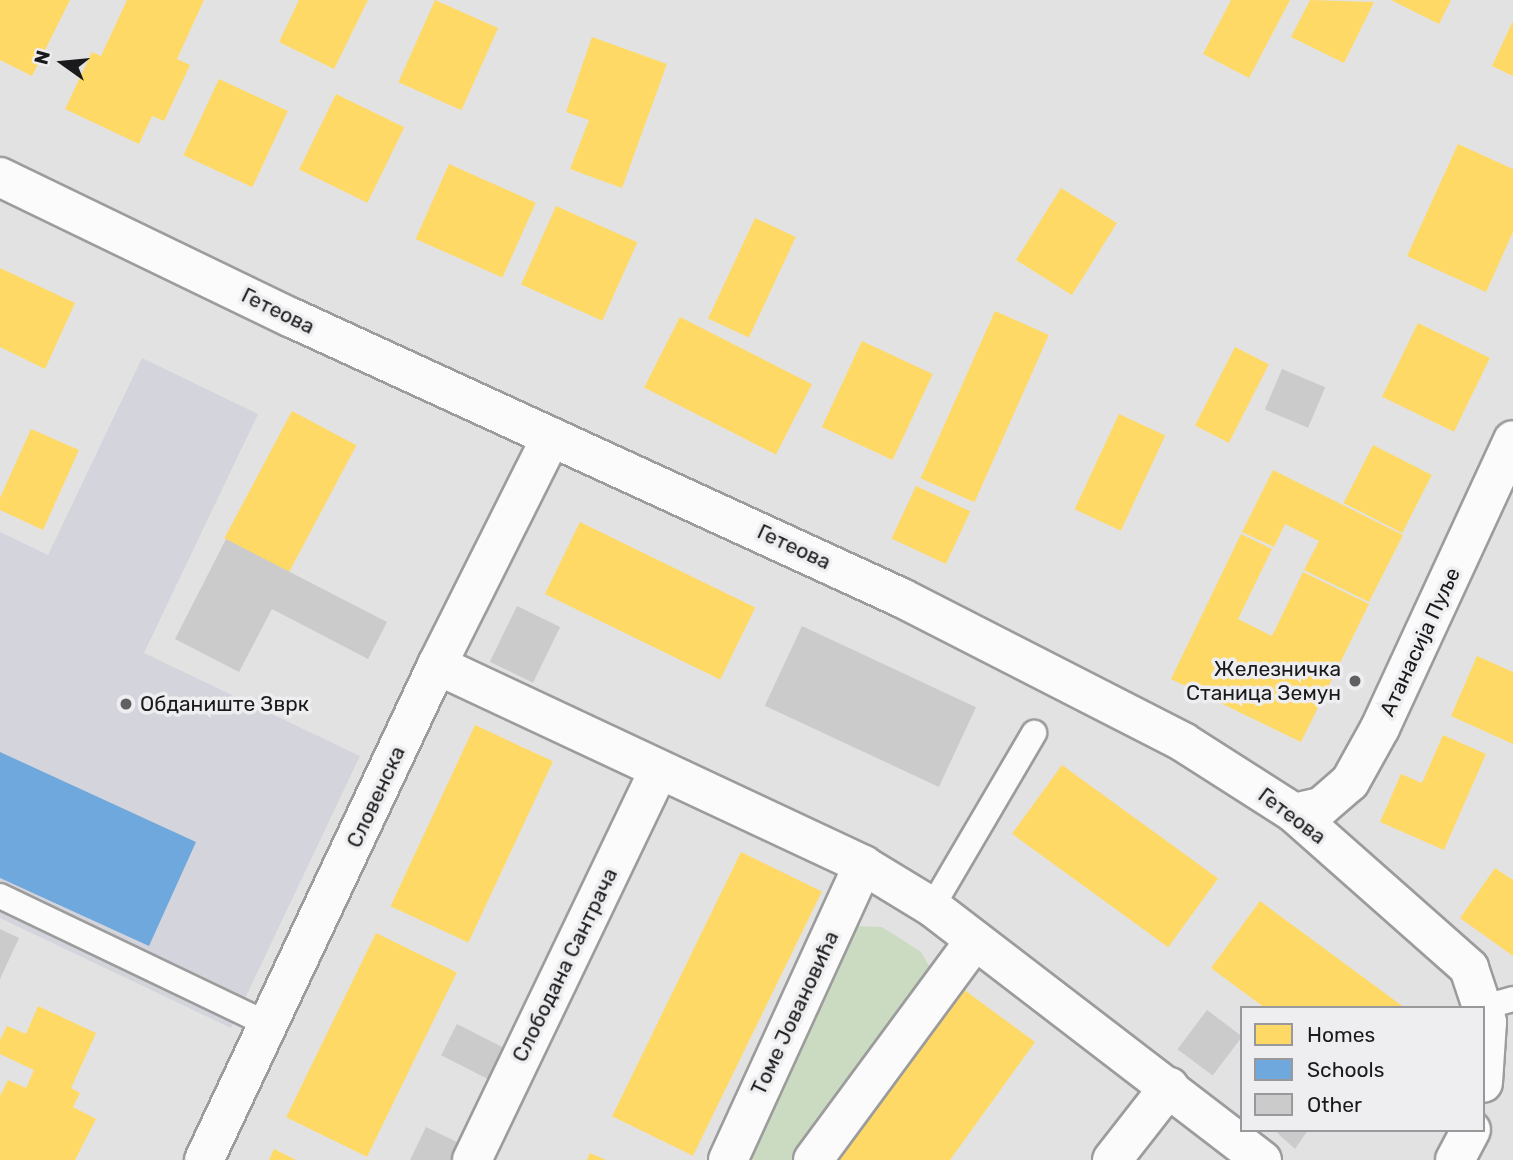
<!DOCTYPE html>
<meta charset="utf-8">
<style>
body{margin:0}
#map{position:relative;width:1513px;height:1160px;overflow:hidden;background:#e2e2e3;font-family:Rubik,sans-serif}
div>[style]{position:absolute}
[style*='--x']{left:calc(var(--x)*1px);top:calc(var(--y)*1px);width:calc(var(--w)*1px);rotate:calc(var(--a)*1deg)}
.built>*{inset:0;background:#d4d5dc}
.green>*{inset:0;background:#cbdbc1}
.homes>*{inset:0;background:#ffd966;transform-origin:0 0}
.schools>*{inset:0;background:#6fa8dc}
.building>*{inset:0;background:#cbcbcc;transform-origin:0 0}
.roads{filter:drop-shadow(2px 0 #9c9c9d) drop-shadow(-2px 0 #9c9c9d) drop-shadow(0 2px #9c9c9d) drop-shadow(0 -2px #9c9c9d)}
.lane>*{height:24px;margin:-12px;padding:0 12px;transform-origin:12px;border-radius:12px;background:#fbfbfb}
.street>*{height:38px;margin:-19px;padding:0 19px;transform-origin:19px;border-radius:19px;background:#fbfbfb}
.secondary>*{height:38px;margin:-19px;padding:0 19px;transform-origin:19px;border-radius:19px;background:#fbfbfb}
.dots>*{width:19px;height:19px;translate:-50% -50%;box-sizing:border-box;border:4px solid #eeeef1;border-radius:50%}
span{translate:-50% -50%;white-space:nowrap;text-align:center;line-height:1.15;-webkit-text-stroke:7px #eeeef1;paint-order:stroke}
.street-label{font-size:21px;color:#1a1a1c}
.poi-label{font-size:21px;color:#1a1a1c}
.right{translate:-100% -50%;text-align:right}
.left{translate:0 -50%;text-align:left}
.legend{position:absolute;left:1240px;top:1006px;width:245px;height:126px;box-sizing:border-box;background:#eeeef1;border:2px solid #99999c;margin:0;padding:9px 12px;list-style:none;font-size:21px;color:#1a1a1c}
.legend li{display:flex;align-items:center;gap:14px;height:35px}
.legend b{width:35px;border:2px solid #99999c}
.north{position:absolute;left:28px;top:28px;width:70px;height:70px;-webkit-text-stroke:5px #eeeef1;paint-order:stroke;rotate:285deg;font-size:19px;font-weight:700;line-height:28px;text-align:center;color:#1a1a1c}
.north::after{content:'';display:block;margin:auto;width:24px;height:32px;background:#1a1a1c;clip-path:polygon(50% 0,100% 100%,50% 72%,0 100%)}
</style>
<div id="map">
<div class="built">
<i style="clip-path:polygon(142px 358px,258px 414px,144px 653px,360px 756px,231px 1028px,0 918px,0 532px,48px 555px)"></i>
</div>
<div class="green">
<i style="clip-path:polygon(858px 926px,882px 927px,921px 952px,932px 971px,793px 1160px,746px 1160px)"></i>
</div>
<div class="homes">
<i style="clip-path:polygon(0 0,70px 0,32px 76px,0 60px)"></i>
<i style="clip-path:polygon(127px 0,204px 0,177px 59px,190px 65px,164px 121px,152px 116px,139px 144px,65px 109px,92px 52px,101px 56px)"></i>
<i style="clip-path:polygon(299px 0,368px 0,334px 69px,279px 42px)"></i>
<i style="left:435px;top:0;width:69px;height:90px;rotate:24deg"></i>
<i style="clip-path:polygon(1231px 0,1290px 0,1249px 78px,1203px 54px)"></i>
<i style="clip-path:polygon(1310px 0,1374px 2px,1344px 63px,1291px 37px)"></i>
<i style="clip-path:polygon(1391px 0,1451px 0,1439px 24px)"></i>
<i style="clip-path:polygon(1513px 21px,1513px 76px,1492px 66px)"></i>
<i style="clip-path:polygon(592px 37px,667px 64px,622px 188px,570px 169px,589px 120px,566px 112px)"></i>
<i style="left:219px;top:79px;width:76px;height:84px;rotate:25deg"></i>
<i style="left:336px;top:94px;width:76px;height:84px;rotate:26deg"></i>
<i style="clip-path:polygon(1458px 144px,1513px 169px,1513px 232px,1486px 292px,1407px 256px)"></i>
<i style="left:449px;top:164px;width:95px;height:82px;rotate:24deg"></i>
<i style="left:1061px;top:188px;width:66px;height:85px;rotate:32deg"></i>
<i style="left:556px;top:206px;width:89px;height:86px;rotate:24deg"></i>
<i style="left:755px;top:218px;width:45px;height:111px;rotate:25deg"></i>
<i style="clip-path:polygon(0 268px,75px 303px,45px 369px,0 347px)"></i>
<i style="left:995px;top:311px;width:59px;height:183px;rotate:24deg"></i>
<i style="left:680px;top:317px;width:148px;height:79px;rotate:27deg"></i>
<i style="left:1418px;top:323px;width:80px;height:82px;rotate:26deg"></i>
<i style="left:862px;top:341px;width:78px;height:95px;rotate:25deg"></i>
<i style="left:1235px;top:347px;width:38px;height:88px;rotate:27deg"></i>
<i style="left:292px;top:411px;width:73px;height:144px;rotate:28deg"></i>
<i style="left:1119px;top:414px;width:51px;height:105px;rotate:25deg"></i>
<i style="clip-path:polygon(31px 429px,79px 450px,43px 530px,0 510px,0 498px)"></i>
<i style="left:1373px;top:445px;width:66px;height:65px;rotate:27deg"></i>
<i style="clip-path:polygon(1273px 470px,1403px 535px,1369px 602px,1304px 570px,1319px 541px,1285px 524px,1274px 547px,1242px 532px)"></i>
<i style="left:916px;top:486px;width:60px;height:58px;rotate:25deg"></i>
<i style="left:580px;top:522px;width:195px;height:80px;rotate:26deg"></i>
<i style="clip-path:polygon(1241px 534px,1272px 549px,1238px 619px,1272px 636px,1303px 572px,1369px 604px,1301px 742px,1171px 679px)"></i>
<i style="clip-path:polygon(1477px 656px,1513px 672px,1513px 744px,1451px 716px)"></i>
<i style="left:475px;top:725px;width:86px;height:200px;rotate:25deg"></i>
<i style="clip-path:polygon(1443px 735px,1486px 754px,1444px 850px,1380px 822px,1401px 774px,1422px 783px)"></i>
<i style="left:1062px;top:765px;width:193px;height:85px;rotate:36deg"></i>
<i style="left:741px;top:852px;width:90px;height:294px;rotate:26deg"></i>
<i style="clip-path:polygon(1495px 868px,1513px 880px,1513px 956px,1460px 918px)"></i>
<i style="clip-path:polygon(1260px 901px,1405px 1008px,1265px 1008px,1211px 968px)"></i>
<i style="left:376px;top:933px;width:90px;height:205px;rotate:26deg"></i>
<i style="clip-path:polygon(963px 989px,1035px 1042px,950px 1160px,839px 1160px)"></i>
<i style="clip-path:polygon(38px 1006px,96px 1033px,71px 1088px,80px 1093px,73px 1107px,96px 1119px,75px 1160px,0 1160px,0 1096px,8px 1080px,26px 1088px,34px 1070px,0 1054px,0 1040px,7px 1026px,26px 1034px)"></i>
<i style="clip-path:polygon(274px 1149px,296px 1160px,269px 1160px)"></i>
<i style="clip-path:polygon(590px 1153px,606px 1160px,587px 1160px)"></i>
</div>
<div class="schools">
<i style="clip-path:polygon(0 752px,196px 842px,149px 946px,0 878px)"></i>
</div>
<div class="building">
<i style="left:1282px;top:369px;width:47px;height:44px;rotate:23deg"></i>
<i style="clip-path:polygon(226px 539px,387px 622px,368px 659px,272px 609px,239px 672px,175px 639px)"></i>
<i style="left:517px;top:606px;width:48px;height:62px;rotate:26deg"></i>
<i style="left:802px;top:626px;width:192px;height:88px;rotate:25deg"></i>
<i style="clip-path:polygon(0 929px,19px 938px,0 979px)"></i>
<i style="left:1207px;top:1010px;width:44px;height:49px;rotate:37deg"></i>
<i style="left:457px;top:1024px;width:59px;height:35px;rotate:27deg"></i>
<i style="clip-path:polygon(426px 1127px,459px 1143px,451px 1160px,410px 1160px)"></i>
<i style="clip-path:polygon(1274px 1130px,1308px 1130px,1295px 1149px)"></i>
</div>
<div class="roads">
<div class="lane">
<i style="--x:0;--y:896;--w:298;--a:25.6"></i>
<i style="--x:932;--y:907;--w:202;--a:-59.6"></i>
<i style="--x:1485;--y:1007;--w:29;--a:-16"></i>
</div>
<div class="street">
<i style="--x:437;--y:665;--w:471;--a:25.1"></i>
<i style="--x:863;--y:865;--w:81;--a:31.3"></i>
<i style="--x:932;--y:907;--w:416;--a:37.5"></i>
<i style="--x:1294;--y:813;--w:234;--a:41.5"></i>
<i style="--x:1469;--y:968;--w:57;--a:71.6"></i>
<i style="--x:1487;--y:1022;--w:61;--a:93.8"></i>
<i style="--x:204;--y:1160;--w:547;--a:-64.79"></i>
<i style="--x:437;--y:665;--w:255;--a:-63.4"></i>
<i style="--x:472;--y:1160;--w:433;--a:-64.4"></i>
<i style="--x:728;--y:1160;--w:324;--a:-65.4"></i>
<i style="--x:813;--y:1160;--w:273;--a:-53.6"></i>
<i style="--x:1112;--y:1160;--w:93;--a:-52"></i>
<i style="--x:1455;--y:1160;--w:34;--a:-62"></i>
</div>
<div class="secondary">
<i style="--x:0;--y:177;--w:324;--a:25.8"></i>
<i style="--x:292;--y:318;--w:671;--a:24.66"></i>
<i style="--x:902;--y:598;--w:316;--a:27.1"></i>
<i style="--x:1183;--y:742;--w:132;--a:32.6"></i>
<i style="--x:1294;--y:813;--w:28;--a:-13"></i>
<i style="--x:1321;--y:807;--w:38;--a:-41"></i>
<i style="--x:1350;--y:782;--w:62;--a:-60.9"></i>
<i style="--x:1380;--y:728;--w:317;--a:-65.2"></i>
</div>
</div>
<div class="dots">
<i style="left:1355px;top:681px;background:#606062"></i>
<i style="left:126px;top:704px;background:#606062"></i>
</div>
<div class="street-label">
<span style="left:278px;top:311px;rotate:26deg">Гетеова</span>
<span style="left:794px;top:547px;rotate:25deg">Гетеова</span>
<span style="left:1420px;top:642px;rotate:-65deg">Атанасија Пуље</span>
<span style="left:376px;top:797px;rotate:-65deg">Словенска</span>
<span style="left:1292px;top:816px;rotate:37deg">Гетеова</span>
<span style="left:565px;top:965px;rotate:-64deg">Слободана Сантрача</span>
<span style="left:795px;top:1013px;rotate:-65deg">Томе Јовановића</span>
</div>
<div class="poi-label">
<span class="right" style="left:1341px;top:681px">Железничка<br>Станица Земун</span>
<span class="left" style="left:140px;top:704px">Обданиште Зврк</span>
</div>
<ul class="legend">
<li><b style="height:19px;background:#ffd966"></b>Homes</li>
<li><b style="height:19px;background:#6fa8dc"></b>Schools</li>
<li><b style="height:19px;background:#cbcbcc"></b>Other</li>
</ul>
<div class="north">N</div>
</div>
